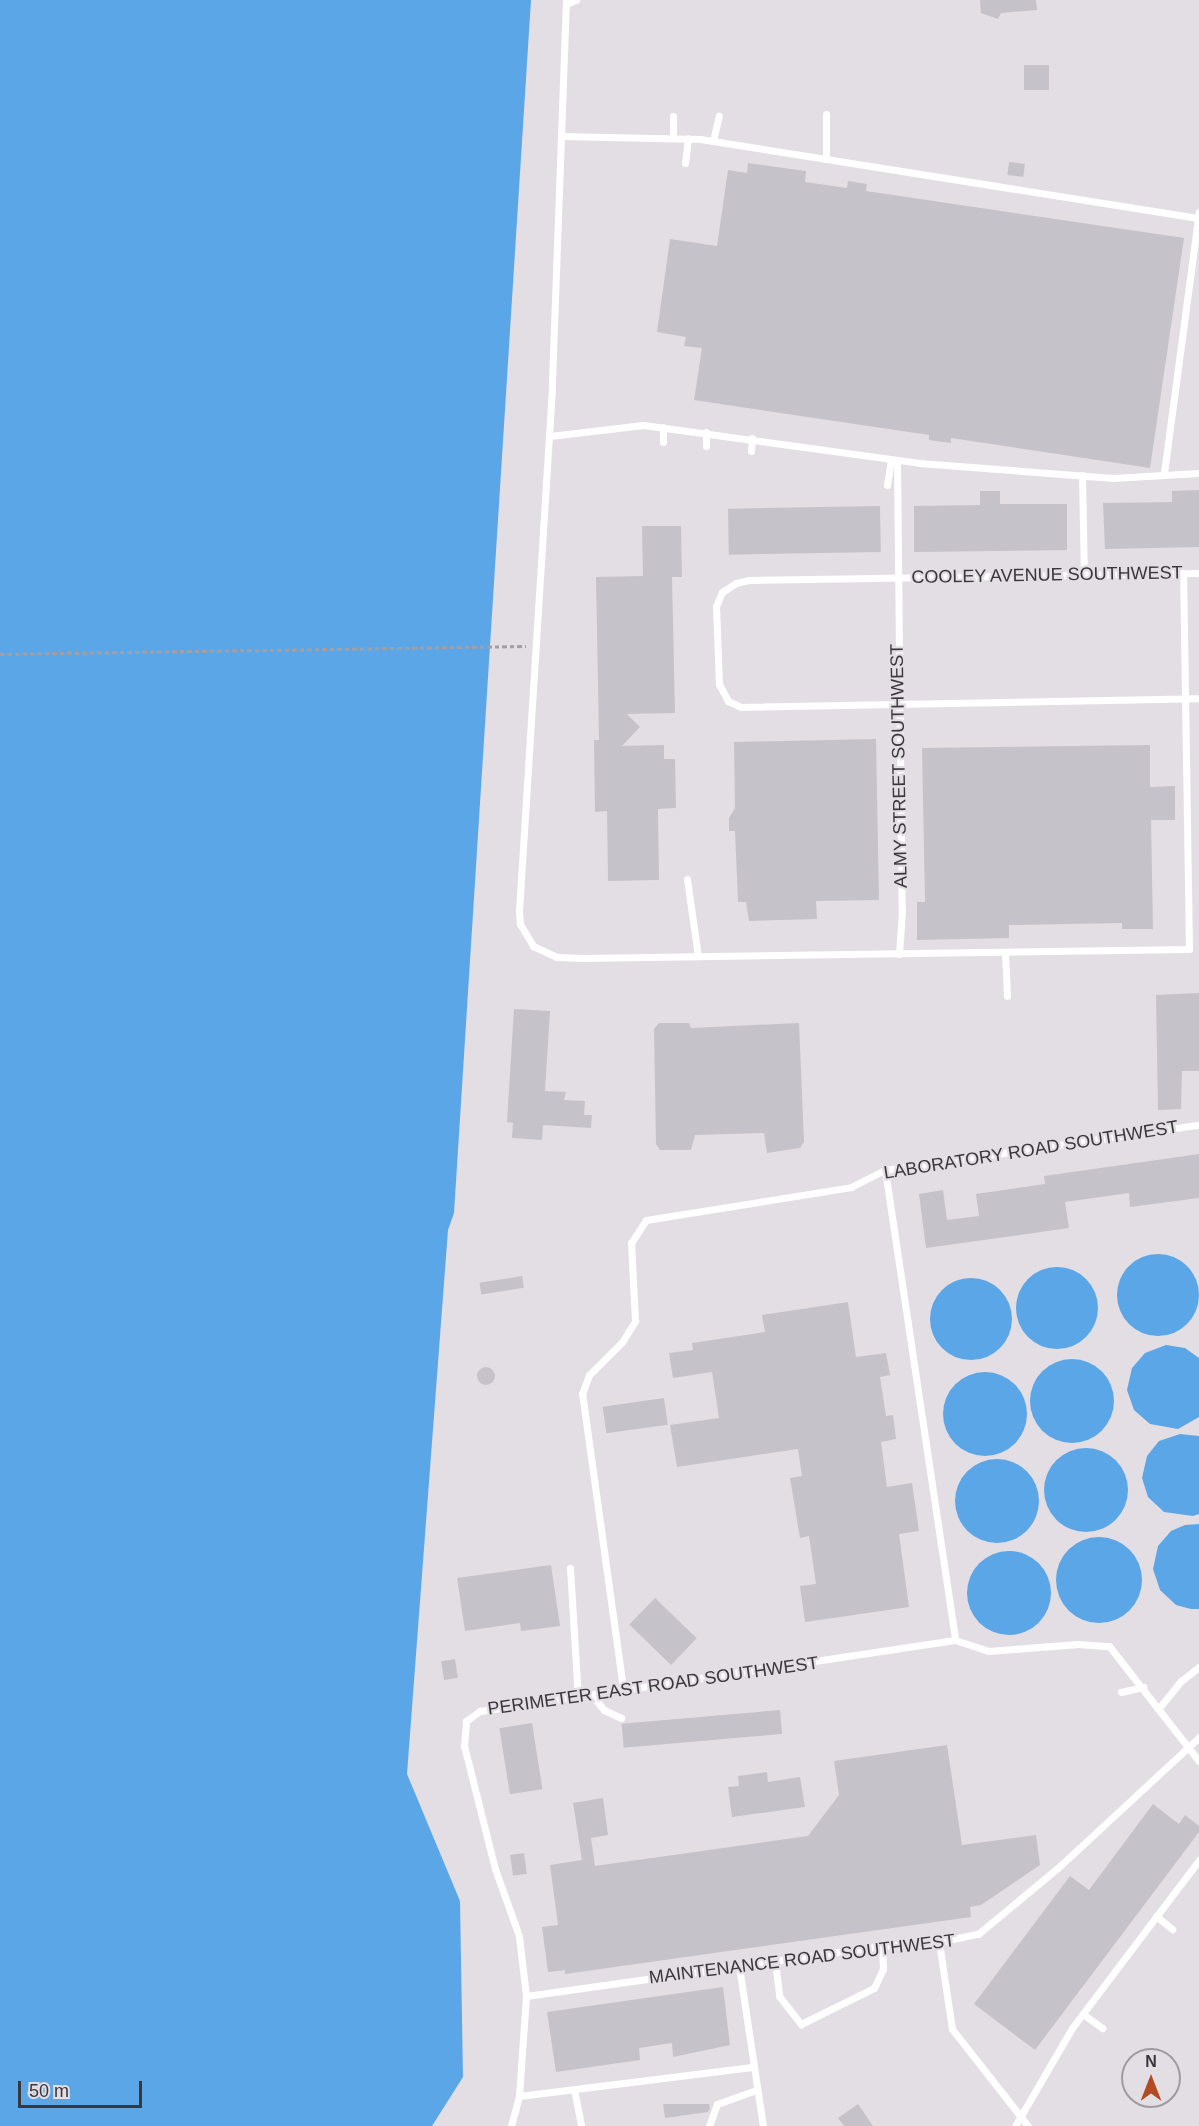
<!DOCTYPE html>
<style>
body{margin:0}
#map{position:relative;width:1199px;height:2126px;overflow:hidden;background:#e3dee4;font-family:Arial,sans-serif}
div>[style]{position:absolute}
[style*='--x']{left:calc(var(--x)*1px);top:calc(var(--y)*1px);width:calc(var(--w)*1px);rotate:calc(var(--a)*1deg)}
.water>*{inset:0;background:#5ba6e7}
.round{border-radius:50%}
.building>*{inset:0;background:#c6c2c9;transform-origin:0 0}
.path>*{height:3px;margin-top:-1.5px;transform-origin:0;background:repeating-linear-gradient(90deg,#a29ea3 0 4.5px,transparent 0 7.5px)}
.lane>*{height:7px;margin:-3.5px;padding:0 3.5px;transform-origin:3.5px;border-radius:3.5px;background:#fff}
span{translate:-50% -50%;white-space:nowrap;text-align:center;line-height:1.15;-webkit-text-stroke:4.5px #e3dee4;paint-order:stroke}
.street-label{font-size:18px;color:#39373a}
.north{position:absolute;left:1121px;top:2048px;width:60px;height:60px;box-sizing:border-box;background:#e3dee4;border:2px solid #9f9ba0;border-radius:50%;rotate:0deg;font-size:16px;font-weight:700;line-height:24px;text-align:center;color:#39373a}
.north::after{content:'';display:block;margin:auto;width:21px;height:27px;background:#b14b21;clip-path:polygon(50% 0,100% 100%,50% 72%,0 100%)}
.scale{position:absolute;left:18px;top:2081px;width:124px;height:27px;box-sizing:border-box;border:3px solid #39373a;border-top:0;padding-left:8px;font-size:18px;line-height:21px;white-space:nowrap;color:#39373a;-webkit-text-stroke:4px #e3dee4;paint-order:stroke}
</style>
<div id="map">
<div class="water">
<i style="clip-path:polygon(0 0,531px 0,454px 1213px,448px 1230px,407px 1774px,460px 1901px,463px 2077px,432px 2126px,0 2126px)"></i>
<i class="round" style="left:1117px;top:1254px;width:82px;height:82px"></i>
<i class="round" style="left:1016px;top:1267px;width:82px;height:82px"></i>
<i class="round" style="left:930px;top:1278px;width:82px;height:82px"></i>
<i style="clip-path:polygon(1166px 1345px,1185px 1348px,1199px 1358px,1199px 1417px,1178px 1429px,1150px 1424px,1134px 1410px,1127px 1390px,1132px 1368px,1145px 1353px)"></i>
<i class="round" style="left:1030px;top:1359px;width:84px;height:84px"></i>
<i class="round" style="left:943px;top:1372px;width:84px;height:84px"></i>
<i style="clip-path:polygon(1180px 1434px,1199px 1436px,1199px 1514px,1193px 1516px,1164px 1512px,1148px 1497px,1142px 1478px,1147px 1456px,1159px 1441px)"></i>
<i class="round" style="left:1044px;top:1448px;width:84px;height:84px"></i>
<i class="round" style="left:955px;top:1459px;width:84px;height:84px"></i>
<i style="clip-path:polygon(1199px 1524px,1199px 1609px,1191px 1609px,1176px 1605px,1160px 1590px,1153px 1569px,1158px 1546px,1171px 1531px,1185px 1525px)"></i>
<i class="round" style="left:1056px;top:1537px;width:86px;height:86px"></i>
<i class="round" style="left:967px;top:1551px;width:84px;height:84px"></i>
</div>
<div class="building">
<i style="clip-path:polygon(980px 0,1036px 0,1037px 10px,1001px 13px,998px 19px,981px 13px)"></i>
<i style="left:1049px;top:65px;width:25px;height:25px;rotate:90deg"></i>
<i style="left:1009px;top:162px;width:16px;height:13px;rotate:7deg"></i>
<i style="clip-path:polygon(748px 163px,806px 171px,805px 182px,847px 188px,848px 181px,867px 184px,866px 191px,1184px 238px,1150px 468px,951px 438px,951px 443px,929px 440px,929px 435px,694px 400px,702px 348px,684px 346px,686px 337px,657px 332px,670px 239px,717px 246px,728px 170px,747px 173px)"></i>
<i style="clip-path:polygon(1199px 490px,1199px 547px,1105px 549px,1103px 503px,1172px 502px,1172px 491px)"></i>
<i style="clip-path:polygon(980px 491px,1000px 491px,1000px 504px,1067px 504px,1067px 550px,914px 552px,914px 506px,980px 505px)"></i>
<i style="left:880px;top:506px;width:46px;height:152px;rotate:89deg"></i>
<i style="clip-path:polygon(642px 526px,681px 526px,682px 577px,672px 577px,675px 713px,627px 714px,640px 727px,622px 746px,664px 745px,664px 759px,675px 759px,676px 808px,658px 809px,659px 880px,608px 881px,607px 811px,595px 812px,594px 740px,599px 740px,596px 577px,643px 576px)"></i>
<i style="clip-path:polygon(876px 739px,879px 900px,816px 901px,817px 919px,749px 921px,746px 902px,738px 902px,735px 831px,729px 831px,729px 818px,735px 808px,734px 742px)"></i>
<i style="clip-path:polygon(1150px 745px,1150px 787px,1175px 786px,1175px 820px,1151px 820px,1153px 929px,1122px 929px,1122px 923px,1009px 925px,1009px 938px,917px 940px,917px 902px,925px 902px,922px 748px)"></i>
<i style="clip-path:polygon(1199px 993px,1199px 1071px,1182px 1071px,1181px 1109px,1158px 1110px,1156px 995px)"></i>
<i style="clip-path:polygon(514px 1009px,550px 1011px,545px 1091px,566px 1092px,564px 1100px,585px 1101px,584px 1115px,592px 1115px,591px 1128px,543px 1125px,542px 1140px,512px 1138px,513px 1123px,507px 1122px)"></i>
<i style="clip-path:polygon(659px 1023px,689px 1023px,691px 1028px,799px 1023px,804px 1142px,800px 1148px,767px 1153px,764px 1133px,695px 1135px,691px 1150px,660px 1150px,656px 1144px,654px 1029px)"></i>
<i style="clip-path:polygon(1199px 1154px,1199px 1198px,1130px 1207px,1129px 1193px,1065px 1202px,1069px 1228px,926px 1248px,919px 1194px,943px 1190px,947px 1220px,979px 1216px,976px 1194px,1045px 1184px,1044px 1176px)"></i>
<i style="left:522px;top:1276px;width:12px;height:43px;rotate:81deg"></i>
<i style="clip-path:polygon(848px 1302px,856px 1357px,886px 1353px,890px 1375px,880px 1377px,886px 1416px,893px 1415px,896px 1439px,881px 1442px,887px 1487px,912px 1483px,919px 1531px,899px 1534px,909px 1607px,805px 1622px,800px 1586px,816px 1584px,809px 1536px,800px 1538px,790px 1478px,802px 1476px,798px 1449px,677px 1467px,670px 1425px,719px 1418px,712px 1372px,673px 1378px,669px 1353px,693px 1350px,692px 1343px,765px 1332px,762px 1315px)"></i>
<i class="round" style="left:477px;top:1367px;width:18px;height:18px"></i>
<i style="left:664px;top:1398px;width:27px;height:62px;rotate:82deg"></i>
<i style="clip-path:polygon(551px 1565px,560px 1626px,521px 1631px,520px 1623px,465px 1631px,457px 1578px)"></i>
<i style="left:655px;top:1598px;width:58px;height:37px;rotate:44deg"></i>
<i style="left:455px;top:1659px;width:19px;height:14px;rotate:81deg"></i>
<i style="left:780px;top:1710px;width:24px;height:159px;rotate:85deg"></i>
<i style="left:532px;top:1723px;width:67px;height:33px;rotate:81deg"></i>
<i style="clip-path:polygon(947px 1745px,962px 1845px,1036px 1835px,1040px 1865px,981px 1905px,970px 1907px,971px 1917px,565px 1974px,565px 1970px,548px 1972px,542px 1927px,558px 1925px,550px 1865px,582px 1860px,573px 1803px,603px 1798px,608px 1835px,591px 1838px,595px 1866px,808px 1836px,839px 1795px,834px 1761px)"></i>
<i style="clip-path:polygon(767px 1772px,768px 1782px,800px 1777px,805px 1807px,732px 1817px,728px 1787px,739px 1786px,738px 1776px)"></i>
<i style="clip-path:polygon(1153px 1804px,1179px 1824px,1185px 1815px,1199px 1826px,1199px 1832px,1035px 2050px,974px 2004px,1070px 1876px,1089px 1890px)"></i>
<i style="left:524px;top:1853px;width:21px;height:14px;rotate:82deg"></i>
<i style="clip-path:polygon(723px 1987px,730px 2045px,673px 2057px,672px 2043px,639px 2048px,640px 2060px,556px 2072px,547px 2012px)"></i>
<i style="clip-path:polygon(663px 2104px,709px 2104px,710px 2108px,708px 2112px,665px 2118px)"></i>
<i style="clip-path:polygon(858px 2104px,873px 2126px,844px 2126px,838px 2118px)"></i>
</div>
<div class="path">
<i style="--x:0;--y:654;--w:526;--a:-0.87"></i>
</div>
<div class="lane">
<i style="--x:566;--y:0;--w:388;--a:92.1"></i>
<i style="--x:552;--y:388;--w:524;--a:93.61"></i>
<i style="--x:519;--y:911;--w:13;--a:86"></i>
<i style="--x:520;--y:924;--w:26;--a:59"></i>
<i style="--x:533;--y:946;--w:26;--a:25"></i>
<i style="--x:557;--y:957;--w:26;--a:2"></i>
<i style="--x:583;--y:958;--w:606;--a:-0.85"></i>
<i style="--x:1189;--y:949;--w:376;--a:-90.9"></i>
<i style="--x:566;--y:4;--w:11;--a:-22"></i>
<i style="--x:826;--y:114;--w:45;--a:90"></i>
<i style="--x:561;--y:136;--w:139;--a:1.2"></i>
<i style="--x:700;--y:139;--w:504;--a:9.01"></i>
<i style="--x:673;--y:137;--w:21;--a:-90"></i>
<i style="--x:713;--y:141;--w:26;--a:-77"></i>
<i style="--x:685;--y:163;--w:25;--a:-83"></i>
<i style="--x:663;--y:427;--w:15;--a:90"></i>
<i style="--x:550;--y:436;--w:94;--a:-6.7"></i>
<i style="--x:643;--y:425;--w:279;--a:7.8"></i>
<i style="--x:919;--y:463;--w:195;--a:4.4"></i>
<i style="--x:1113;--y:478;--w:86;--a:-3.3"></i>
<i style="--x:706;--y:446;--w:14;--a:-90"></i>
<i style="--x:751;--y:451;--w:13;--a:-86"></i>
<i style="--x:897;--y:460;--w:451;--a:89.4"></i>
<i style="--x:902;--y:911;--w:43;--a:94"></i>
<i style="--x:1164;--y:473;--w:263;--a:-82.4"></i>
<i style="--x:1082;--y:475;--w:100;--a:88.9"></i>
<i style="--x:887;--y:485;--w:26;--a:-81"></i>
<i style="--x:1199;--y:573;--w:450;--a:179.1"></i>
<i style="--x:749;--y:580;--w:13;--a:167"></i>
<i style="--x:736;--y:583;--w:17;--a:147"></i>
<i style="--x:722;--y:592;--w:15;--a:113"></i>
<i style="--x:716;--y:606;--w:78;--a:87.8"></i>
<i style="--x:719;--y:684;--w:19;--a:62"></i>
<i style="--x:728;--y:701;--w:14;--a:25"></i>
<i style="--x:741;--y:707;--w:458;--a:-1.1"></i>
<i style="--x:687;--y:879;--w:78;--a:81.9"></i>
<i style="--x:1005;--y:953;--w:43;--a:87.3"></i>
<i style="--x:885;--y:1170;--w:475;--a:81.5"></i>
<i style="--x:570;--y:1568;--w:129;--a:86.5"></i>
<i style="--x:623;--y:1688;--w:297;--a:-97.9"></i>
<i style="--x:582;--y:1394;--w:20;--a:-70"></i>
<i style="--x:589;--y:1375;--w:47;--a:-45"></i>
<i style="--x:622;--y:1342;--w:25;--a:-58"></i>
<i style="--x:635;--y:1321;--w:78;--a:-92.9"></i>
<i style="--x:631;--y:1243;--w:27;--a:-57"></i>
<i style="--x:646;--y:1220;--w:208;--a:-9.1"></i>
<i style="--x:851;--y:1187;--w:38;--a:-27"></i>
<i style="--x:885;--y:1170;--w:317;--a:-8.2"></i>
<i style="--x:1121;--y:1692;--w:23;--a:-13"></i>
<i style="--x:591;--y:1694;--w:21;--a:51"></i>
<i style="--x:604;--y:1710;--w:19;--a:25"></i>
<i style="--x:1159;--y:1708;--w:35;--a:-51"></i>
<i style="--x:1181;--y:1681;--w:23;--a:-38"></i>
<i style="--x:1156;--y:1916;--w:21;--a:39"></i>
<i style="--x:939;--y:1942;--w:88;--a:81.5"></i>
<i style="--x:952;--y:2029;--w:123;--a:51.9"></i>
<i style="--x:775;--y:1961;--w:35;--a:83"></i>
<i style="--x:779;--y:1996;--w:36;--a:52"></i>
<i style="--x:801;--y:2024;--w:81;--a:-26.3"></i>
<i style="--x:874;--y:1988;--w:21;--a:-65"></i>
<i style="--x:883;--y:1969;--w:23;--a:-92"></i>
<i style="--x:739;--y:1966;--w:162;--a:81.5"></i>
<i style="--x:526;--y:1996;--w:359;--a:-8"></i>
<i style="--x:882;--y:1946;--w:57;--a:-4"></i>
<i style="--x:939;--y:1942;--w:40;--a:-12"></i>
<i style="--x:978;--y:1934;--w:108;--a:-39.7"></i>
<i style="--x:1061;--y:1865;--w:188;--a:-42.8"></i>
<i style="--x:1083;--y:2014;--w:24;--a:36"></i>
<i style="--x:574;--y:2089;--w:38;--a:79"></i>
<i style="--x:519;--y:2096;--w:235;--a:-7.1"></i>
<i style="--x:511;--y:2126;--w:31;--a:-75"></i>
<i style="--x:519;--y:2096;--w:100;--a:-86"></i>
<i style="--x:526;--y:1996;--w:60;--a:-96.7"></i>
<i style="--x:519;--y:1936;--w:71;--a:-109.7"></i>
<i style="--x:495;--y:1869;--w:127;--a:-104.1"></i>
<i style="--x:464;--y:1746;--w:25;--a:-85"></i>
<i style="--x:466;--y:1721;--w:17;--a:-36"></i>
<i style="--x:480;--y:1711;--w:480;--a:-8.5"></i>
<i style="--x:955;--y:1640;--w:35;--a:18"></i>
<i style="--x:988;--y:1651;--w:90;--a:-4.4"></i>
<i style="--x:1078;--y:1644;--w:31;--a:4"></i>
<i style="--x:1109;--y:1646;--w:146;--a:52"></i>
<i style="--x:709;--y:2126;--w:23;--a:-70"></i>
<i style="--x:717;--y:2104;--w:41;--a:-19.7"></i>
<i style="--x:1015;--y:2126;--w:113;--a:-59.8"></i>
<i style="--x:1072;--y:2028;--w:211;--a:-52.9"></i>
</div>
<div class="street-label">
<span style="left:1047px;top:575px;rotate:-1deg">COOLEY AVENUE SOUTHWEST</span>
<span style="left:899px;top:766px;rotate:-91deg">ALMY STREET SOUTHWEST</span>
<span style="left:1031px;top:1150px;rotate:-9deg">LABORATORY ROAD SOUTHWEST</span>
<span style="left:653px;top:1686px;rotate:-8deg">PERIMETER EAST ROAD SOUTHWEST</span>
<span style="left:802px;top:1959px;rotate:-7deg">MAINTENANCE ROAD SOUTHWEST</span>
</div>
<div class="north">N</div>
<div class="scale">50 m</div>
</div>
